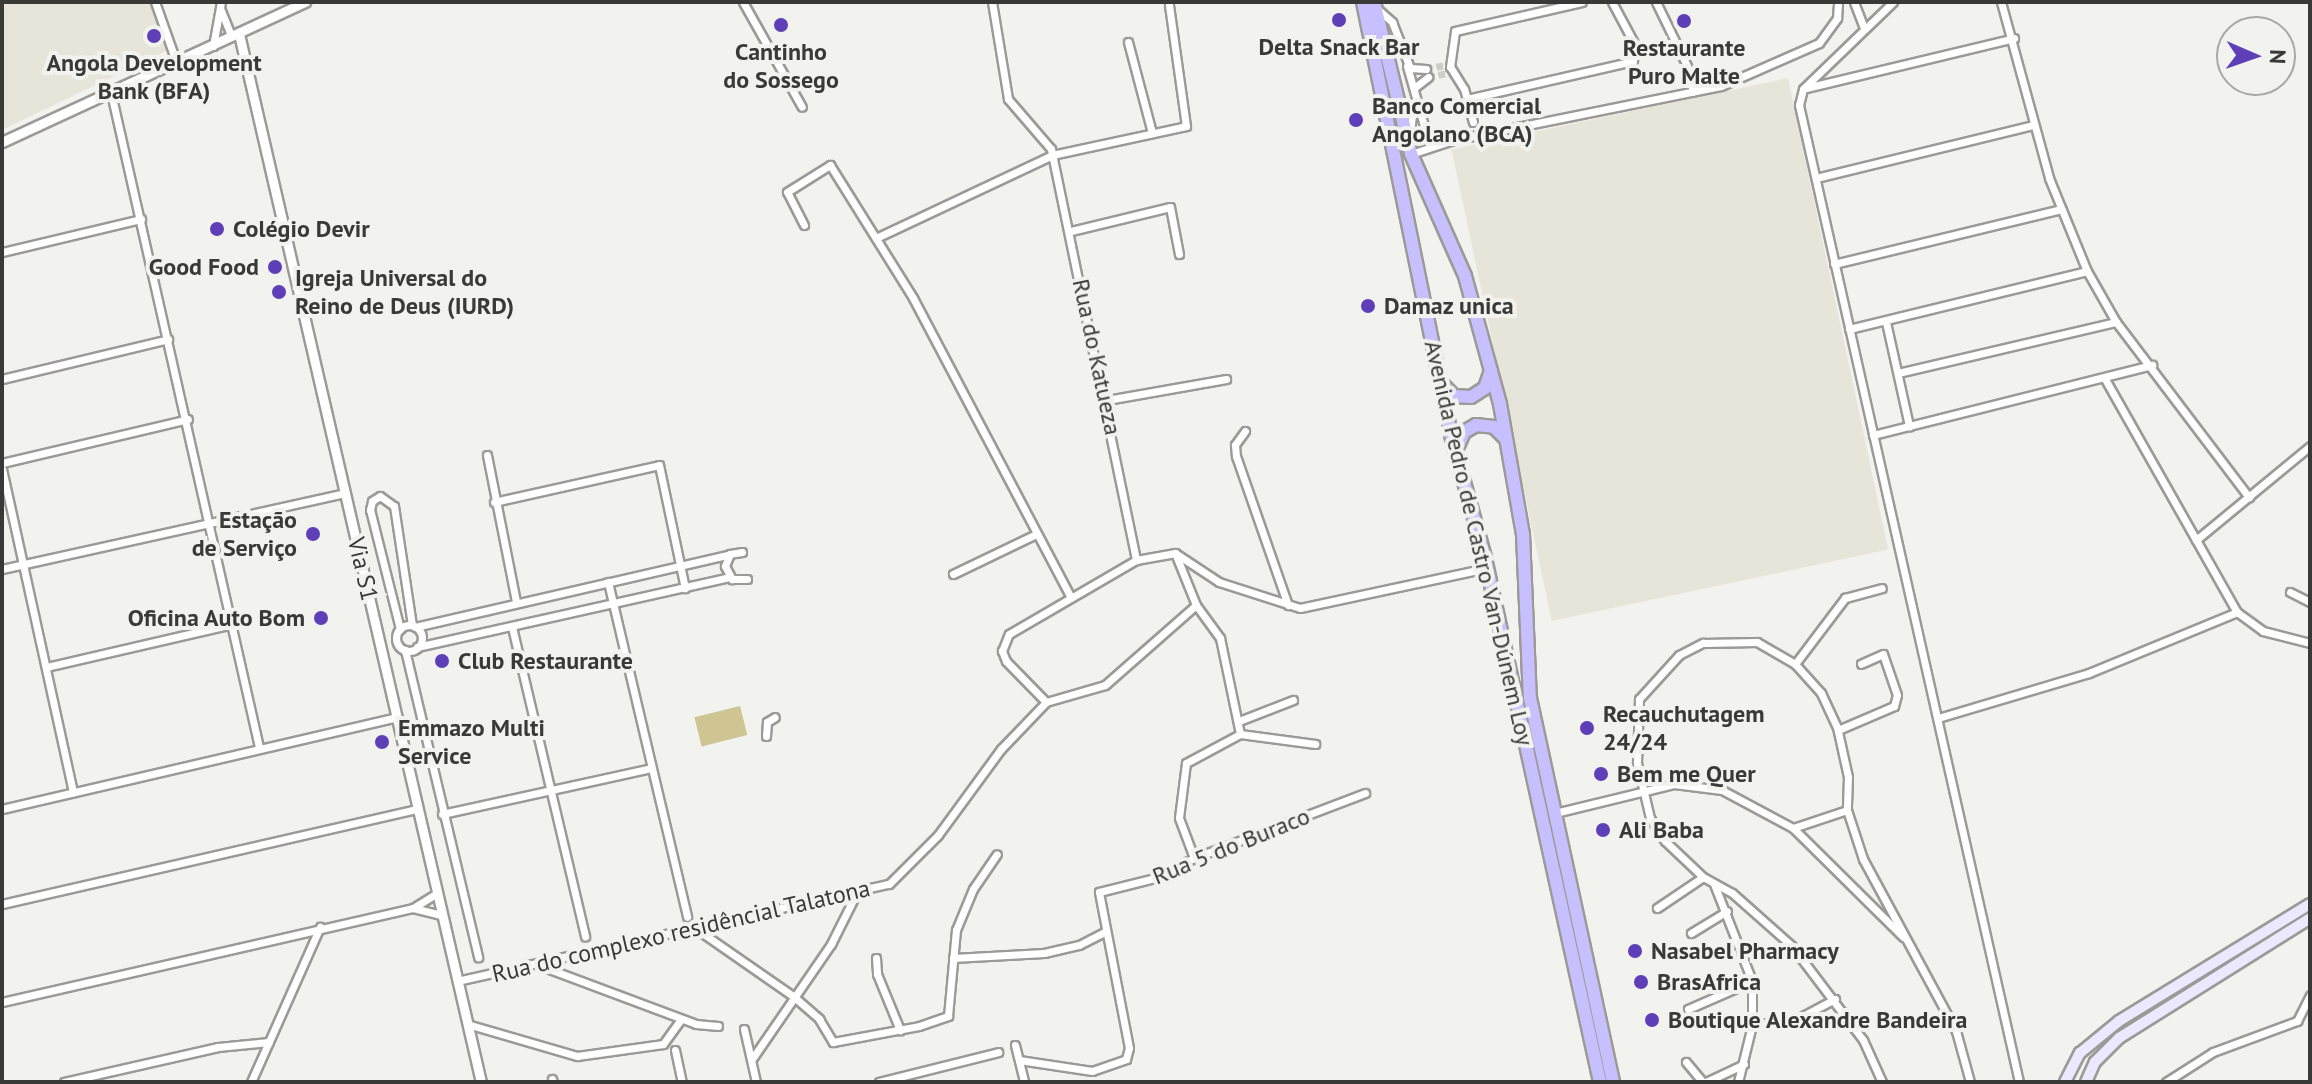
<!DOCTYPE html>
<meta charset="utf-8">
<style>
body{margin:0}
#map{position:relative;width:2312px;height:1084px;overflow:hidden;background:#f2f2ee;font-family:"PT Sans",sans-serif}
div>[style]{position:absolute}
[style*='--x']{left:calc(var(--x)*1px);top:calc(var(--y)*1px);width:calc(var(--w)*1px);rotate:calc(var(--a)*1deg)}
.built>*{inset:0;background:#e7e5da;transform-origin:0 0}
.green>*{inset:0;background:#cec592;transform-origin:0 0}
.minor-tunnel>*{height:7px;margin-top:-3.5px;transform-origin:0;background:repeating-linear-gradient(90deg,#cdcdca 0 7px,transparent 0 10.5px)}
.roads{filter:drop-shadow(2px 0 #9b9a97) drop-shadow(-2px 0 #9b9a97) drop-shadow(0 2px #9b9a97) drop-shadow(0 -2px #9b9a97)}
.minor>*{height:7px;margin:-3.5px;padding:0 3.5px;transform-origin:3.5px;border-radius:3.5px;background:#fff}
.minor>.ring{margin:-3.5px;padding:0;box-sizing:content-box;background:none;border:7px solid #fff;border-radius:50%}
.tertiary>*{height:9px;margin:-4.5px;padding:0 4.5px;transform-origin:4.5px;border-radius:4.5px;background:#fff}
.secondary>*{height:10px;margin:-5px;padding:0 5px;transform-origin:5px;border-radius:5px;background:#ebe8ff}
.trunk>*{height:12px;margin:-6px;padding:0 6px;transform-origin:6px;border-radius:6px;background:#c8c0fe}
.dots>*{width:22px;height:22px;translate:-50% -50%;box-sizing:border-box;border:4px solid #f2f2ee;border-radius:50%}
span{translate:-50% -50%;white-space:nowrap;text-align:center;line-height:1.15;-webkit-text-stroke:8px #f2f2ee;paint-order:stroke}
.poi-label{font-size:24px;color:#393938;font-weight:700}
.left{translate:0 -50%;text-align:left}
.right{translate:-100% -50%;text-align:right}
.street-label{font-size:24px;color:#393938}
.frame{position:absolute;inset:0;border:4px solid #393938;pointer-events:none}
.north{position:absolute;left:2216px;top:16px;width:80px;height:80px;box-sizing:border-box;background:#f2f2ee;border:2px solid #a8a8a5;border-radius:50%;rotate:92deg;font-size:22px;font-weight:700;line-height:32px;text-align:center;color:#393938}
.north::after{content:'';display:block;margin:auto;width:28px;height:36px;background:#5e3fb7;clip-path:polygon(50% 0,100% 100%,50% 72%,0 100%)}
</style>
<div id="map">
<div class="built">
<i style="clip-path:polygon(2px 2px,150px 2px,168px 50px,2px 130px)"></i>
<i style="left:1788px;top:78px;width:482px;height:344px;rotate:78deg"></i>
</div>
<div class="green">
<i style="left:740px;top:706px;width:30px;height:47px;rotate:76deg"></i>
</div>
<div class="minor-tunnel">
<i style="--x:1426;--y:69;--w:19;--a:-12"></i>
<i style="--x:1428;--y:77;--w:19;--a:-12"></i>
</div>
<div class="roads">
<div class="minor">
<i style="--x:155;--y:2;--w:66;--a:70.5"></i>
<i style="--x:743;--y:2;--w:120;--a:60.7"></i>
<i style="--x:992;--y:2;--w:98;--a:80.6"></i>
<i style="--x:1008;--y:99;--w:66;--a:49.3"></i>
<i style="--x:1051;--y:149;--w:420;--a:78.3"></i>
<i style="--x:1656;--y:2;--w:82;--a:64.1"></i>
<i style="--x:1692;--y:76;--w:16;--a:90"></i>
<i style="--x:1854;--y:2;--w:28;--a:69"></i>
<i style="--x:1893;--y:2;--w:125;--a:136"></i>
<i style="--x:1803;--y:89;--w:16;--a:104"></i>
<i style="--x:1799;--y:105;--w:1001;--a:77.31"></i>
<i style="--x:2001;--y:2;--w:182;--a:74.7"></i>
<i style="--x:2049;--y:178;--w:100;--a:67.8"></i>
<i style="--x:2087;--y:271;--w:59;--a:60.4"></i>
<i style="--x:2116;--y:322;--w:220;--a:52.8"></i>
<i style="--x:1375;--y:7;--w:23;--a:41"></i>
<i style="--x:1392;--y:22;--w:49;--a:68.6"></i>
<i style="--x:1410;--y:68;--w:16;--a:4"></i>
<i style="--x:220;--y:8;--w:31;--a:68"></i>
<i style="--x:1128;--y:42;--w:94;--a:75.2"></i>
<i style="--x:213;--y:46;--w:45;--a:-79.7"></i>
<i style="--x:1407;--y:66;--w:84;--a:74.1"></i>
<i style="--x:1414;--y:88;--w:18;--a:-38"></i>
<i style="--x:1806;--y:88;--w:214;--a:-13.5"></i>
<i style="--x:111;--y:93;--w:671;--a:77.25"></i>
<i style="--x:1467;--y:99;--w:170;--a:-12.9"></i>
<i style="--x:1633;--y:61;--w:16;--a:-83"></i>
<i style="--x:1635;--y:45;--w:49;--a:-118.1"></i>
<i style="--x:1473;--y:122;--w:34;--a:-105"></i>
<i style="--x:1464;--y:89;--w:26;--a:-122"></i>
<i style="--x:1450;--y:67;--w:36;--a:-82"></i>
<i style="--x:1455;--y:31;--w:130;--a:-12.9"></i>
<i style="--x:1409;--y:140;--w:35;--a:-83"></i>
<i style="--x:1411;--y:154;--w:44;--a:-18.4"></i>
<i style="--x:1453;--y:140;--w:273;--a:-11.4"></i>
<i style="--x:1721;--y:86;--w:107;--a:-23.7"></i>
<i style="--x:1819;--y:43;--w:31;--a:-54"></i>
<i style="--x:1837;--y:18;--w:16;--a:-86"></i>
<i style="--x:1816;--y:178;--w:224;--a:-13.7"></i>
<i style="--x:804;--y:225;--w:37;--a:-117"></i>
<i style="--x:787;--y:192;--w:51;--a:-32.1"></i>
<i style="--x:830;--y:165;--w:157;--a:58"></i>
<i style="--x:913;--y:298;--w:337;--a:62.2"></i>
<i style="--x:1071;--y:231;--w:102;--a:-13.6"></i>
<i style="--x:1170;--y:207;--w:48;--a:79.2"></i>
<i style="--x:876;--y:238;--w:195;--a:-25.2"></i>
<i style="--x:1052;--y:155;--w:137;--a:-12.2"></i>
<i style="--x:1186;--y:126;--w:122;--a:-98"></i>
<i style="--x:2;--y:252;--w:143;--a:-13.4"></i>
<i style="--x:1834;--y:264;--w:234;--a:-13.6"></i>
<i style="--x:1886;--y:322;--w:107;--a:77.5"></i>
<i style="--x:1849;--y:329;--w:245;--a:-13.7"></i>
<i style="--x:1898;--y:373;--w:224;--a:-13.2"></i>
<i style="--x:2;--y:379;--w:171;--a:-13.5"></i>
<i style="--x:2105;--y:379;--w:268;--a:60.5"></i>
<i style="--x:2237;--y:612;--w:32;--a:36"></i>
<i style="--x:2263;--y:631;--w:49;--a:14.3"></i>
<i style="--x:1107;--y:400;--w:121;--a:-10"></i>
<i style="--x:1245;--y:431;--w:17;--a:126"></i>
<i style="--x:1235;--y:445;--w:11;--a:85"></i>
<i style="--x:1236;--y:456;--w:158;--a:70.8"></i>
<i style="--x:1873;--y:435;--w:288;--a:-14.1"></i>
<i style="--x:487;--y:455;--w:150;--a:78.8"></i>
<i style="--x:2;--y:463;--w:191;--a:-13.3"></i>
<i style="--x:2;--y:469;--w:331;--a:77.6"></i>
<i style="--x:494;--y:502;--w:169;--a:-12.6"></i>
<i style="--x:659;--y:465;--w:126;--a:78.1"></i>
<i style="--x:2196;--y:540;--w:148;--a:-39.5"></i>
<i style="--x:742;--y:552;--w:12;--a:171"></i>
<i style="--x:730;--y:554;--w:13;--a:113"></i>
<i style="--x:725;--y:566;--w:15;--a:62"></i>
<i style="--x:732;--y:579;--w:15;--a:0"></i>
<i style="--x:1175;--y:553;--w:56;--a:68"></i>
<i style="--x:1196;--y:605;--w:41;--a:54"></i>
<i style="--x:1220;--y:638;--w:98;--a:78.2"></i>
<i style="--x:1240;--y:734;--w:61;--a:151.8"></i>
<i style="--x:1186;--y:763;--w:55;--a:97.3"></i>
<i style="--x:1179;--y:818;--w:43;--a:69.4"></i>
<i style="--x:2;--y:569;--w:352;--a:-12.5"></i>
<i style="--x:953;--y:574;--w:92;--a:-25.7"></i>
<i style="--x:608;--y:582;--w:344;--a:76.7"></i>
<i style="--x:2290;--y:592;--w:22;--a:27"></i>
<i class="ring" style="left:396px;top:625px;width:19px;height:19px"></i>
<i style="--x:415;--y:627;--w:323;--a:-13"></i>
<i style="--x:512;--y:627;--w:318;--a:76.7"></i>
<i style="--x:400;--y:629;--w:123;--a:-104.1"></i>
<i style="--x:370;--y:510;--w:9;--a:-77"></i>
<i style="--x:372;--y:501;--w:9;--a:-32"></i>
<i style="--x:380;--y:496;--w:17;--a:36"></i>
<i style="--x:394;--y:506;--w:120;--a:81.4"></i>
<i style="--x:417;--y:647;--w:320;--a:-12.6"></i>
<i style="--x:405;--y:650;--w:316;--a:76.6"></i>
<i style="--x:1795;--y:664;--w:83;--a:-52.9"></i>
<i style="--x:1845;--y:598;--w:38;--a:-15"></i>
<i style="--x:46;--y:667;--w:191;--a:-13"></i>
<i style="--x:1046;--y:702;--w:61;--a:-16.1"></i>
<i style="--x:1105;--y:685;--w:121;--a:-41.3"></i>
<i style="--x:1938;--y:718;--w:158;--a:-16.6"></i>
<i style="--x:2089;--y:673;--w:160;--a:-22.4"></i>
<i style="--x:1239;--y:721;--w:58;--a:-21.3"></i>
<i style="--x:1838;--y:730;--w:61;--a:-23.2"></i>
<i style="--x:1894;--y:706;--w:11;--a:-75"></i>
<i style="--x:1897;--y:695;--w:43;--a:-108.9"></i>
<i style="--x:1883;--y:654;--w:24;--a:156"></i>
<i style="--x:1240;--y:734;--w:76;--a:7.6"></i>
<i style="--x:766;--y:736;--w:14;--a:-86"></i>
<i style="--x:767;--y:722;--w:9;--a:-32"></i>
<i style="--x:2;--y:809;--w:406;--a:-13.1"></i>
<i style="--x:1555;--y:813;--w:122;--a:-13.7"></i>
<i style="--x:1674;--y:784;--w:48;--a:7.1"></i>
<i style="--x:1722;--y:790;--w:81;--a:28.2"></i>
<i style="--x:1793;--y:828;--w:155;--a:44.7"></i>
<i style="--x:442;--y:814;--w:214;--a:-12.4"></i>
<i style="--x:1793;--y:828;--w:57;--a:-18.4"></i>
<i style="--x:1714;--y:884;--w:104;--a:68.6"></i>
<i style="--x:1752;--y:981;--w:44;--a:90"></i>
<i style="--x:1752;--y:1025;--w:59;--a:103.8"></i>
<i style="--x:2;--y:904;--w:427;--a:-12.9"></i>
<i style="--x:413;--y:908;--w:30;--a:14"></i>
<i style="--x:1657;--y:908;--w:55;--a:-34"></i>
<i style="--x:695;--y:928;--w:119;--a:34.8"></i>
<i style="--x:793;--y:996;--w:35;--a:41"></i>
<i style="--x:819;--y:1019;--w:27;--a:59"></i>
<i style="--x:833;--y:1042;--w:87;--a:-10.5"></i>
<i style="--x:919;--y:1026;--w:31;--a:-19"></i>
<i style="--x:948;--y:1016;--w:86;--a:-84.7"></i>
<i style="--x:956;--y:930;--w:44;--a:-67.5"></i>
<i style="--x:973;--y:889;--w:42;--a:-55.6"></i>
<i style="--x:1691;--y:933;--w:42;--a:-31.4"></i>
<i style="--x:876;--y:958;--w:16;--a:86"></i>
<i style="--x:877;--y:974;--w:61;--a:67.7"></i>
<i style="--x:953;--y:958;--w:91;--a:-3.1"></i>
<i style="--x:1044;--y:953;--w:36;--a:-13"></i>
<i style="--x:1079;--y:945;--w:30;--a:-27"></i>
<i style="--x:541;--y:966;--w:165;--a:20.5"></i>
<i style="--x:696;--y:1024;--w:22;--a:5"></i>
<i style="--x:457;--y:981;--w:443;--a:-12.7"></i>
<i style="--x:889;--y:884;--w:69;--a:-45"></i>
<i style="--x:938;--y:835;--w:107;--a:-53.8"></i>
<i style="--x:1001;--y:749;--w:65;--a:-46.2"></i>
<i style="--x:1046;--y:702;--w:57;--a:-134.3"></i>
<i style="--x:1006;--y:661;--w:11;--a:-112"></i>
<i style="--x:1002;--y:651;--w:18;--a:-68"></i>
<i style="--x:1009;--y:634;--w:147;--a:-30.2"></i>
<i style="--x:1136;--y:560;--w:40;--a:-10"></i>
<i style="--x:1175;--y:553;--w:53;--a:33.4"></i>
<i style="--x:1219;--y:582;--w:85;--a:17.8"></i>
<i style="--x:1300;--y:608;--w:191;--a:-12.1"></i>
<i style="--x:2;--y:1002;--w:422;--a:-12.9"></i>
<i style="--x:413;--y:908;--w:28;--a:-32"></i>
<i style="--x:1688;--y:1009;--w:70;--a:-23.6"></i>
<i style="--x:467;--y:1024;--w:115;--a:16.2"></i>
<i style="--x:577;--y:1056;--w:87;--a:-7.9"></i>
<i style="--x:663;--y:1044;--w:31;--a:-54"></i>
<i style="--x:1752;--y:1025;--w:45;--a:-7.6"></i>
<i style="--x:1797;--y:1019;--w:43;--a:-27.8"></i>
<i style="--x:744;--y:1029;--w:54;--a:77.2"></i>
<i style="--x:1015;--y:1045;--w:38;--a:76"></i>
<i style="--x:675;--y:1050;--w:33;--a:78"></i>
<i style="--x:752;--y:1059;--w:140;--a:-55.5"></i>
<i style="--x:831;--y:944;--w:58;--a:-63.4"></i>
<i style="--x:1019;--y:1060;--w:74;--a:8.6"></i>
<i style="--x:1092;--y:1071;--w:36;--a:-19"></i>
<i style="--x:1126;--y:1059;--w:11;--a:-75"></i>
<i style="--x:1129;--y:1048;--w:159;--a:-100.9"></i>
<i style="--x:1099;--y:892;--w:58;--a:-14"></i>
<i style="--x:1155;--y:878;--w:44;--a:-27.1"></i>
<i style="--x:1194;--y:858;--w:183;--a:-20.8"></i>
<i style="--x:1686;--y:1062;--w:26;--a:50"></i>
<i style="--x:552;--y:1079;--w:3;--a:72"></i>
<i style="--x:64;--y:1082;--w:158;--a:-12.8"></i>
<i style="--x:218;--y:1047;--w:51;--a:-5.6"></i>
<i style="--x:251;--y:1082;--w:170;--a:-66"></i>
<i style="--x:879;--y:1082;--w:123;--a:-14.1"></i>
<i style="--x:1706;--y:1082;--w:42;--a:-25.3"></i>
<i style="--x:1882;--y:1082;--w:46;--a:-114.3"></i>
<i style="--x:1863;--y:1040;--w:118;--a:-127.1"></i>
<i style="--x:1792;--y:946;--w:80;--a:-138.5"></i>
<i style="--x:1732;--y:893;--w:33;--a:-151"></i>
<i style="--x:1703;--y:877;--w:52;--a:-136.5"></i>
<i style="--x:1665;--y:841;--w:27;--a:-123"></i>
<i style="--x:1650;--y:818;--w:57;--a:-103.3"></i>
<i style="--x:1637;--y:763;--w:64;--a:-88.2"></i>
<i style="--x:1639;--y:699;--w:59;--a:-47.7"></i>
<i style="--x:1679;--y:655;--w:27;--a:-27"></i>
<i style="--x:1703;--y:643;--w:54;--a:-1.1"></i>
<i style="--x:1757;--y:642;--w:44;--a:30.1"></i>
<i style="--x:1795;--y:664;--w:39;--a:48"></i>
<i style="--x:1821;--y:693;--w:38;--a:65"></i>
<i style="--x:1837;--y:727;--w:51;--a:77.6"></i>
<i style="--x:1848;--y:777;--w:33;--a:92"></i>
<i style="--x:1847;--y:810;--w:52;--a:71.9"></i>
<i style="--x:1863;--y:859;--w:196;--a:61.6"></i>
<i style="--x:1956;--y:1031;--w:53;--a:74.6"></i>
<i style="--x:2166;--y:1082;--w:56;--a:-32.6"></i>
<i style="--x:2213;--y:1052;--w:90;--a:-20.3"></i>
<i style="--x:2297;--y:1021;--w:29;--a:-63"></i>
</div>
<div class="tertiary">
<i style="--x:239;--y:34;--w:1076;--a:77"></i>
<i style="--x:2;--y:142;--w:334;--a:-24.8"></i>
</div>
<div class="secondary">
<i style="--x:2065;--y:1082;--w:33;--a:-63"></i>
<i style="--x:2080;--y:1053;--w:50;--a:-39.4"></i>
<i style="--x:2119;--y:1021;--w:224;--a:-31.5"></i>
<i style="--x:2086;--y:1082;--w:22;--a:-66"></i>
<i style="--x:2095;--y:1062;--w:34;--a:-45"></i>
<i style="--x:2119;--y:1038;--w:226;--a:-32.1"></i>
</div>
<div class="trunk">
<i style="--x:1363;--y:2;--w:442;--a:78.5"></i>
<i style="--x:1451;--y:435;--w:128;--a:74.5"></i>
<i style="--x:1485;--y:558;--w:536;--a:77.62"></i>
<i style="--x:1374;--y:2;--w:156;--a:76.3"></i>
<i style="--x:1411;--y:154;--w:133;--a:66.1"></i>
<i style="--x:1465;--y:276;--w:133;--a:74.7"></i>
<i style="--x:1500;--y:404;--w:132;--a:80"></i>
<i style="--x:1523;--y:534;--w:164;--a:87.6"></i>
<i style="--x:1530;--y:698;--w:393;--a:77.8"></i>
<i style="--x:1440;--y:382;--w:20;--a:45"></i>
<i style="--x:1454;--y:396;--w:17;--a:3"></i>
<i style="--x:1471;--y:397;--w:17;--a:-33"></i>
<i style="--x:1485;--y:388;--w:18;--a:-71"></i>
<i style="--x:1456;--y:450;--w:20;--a:-66"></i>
<i style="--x:1464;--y:432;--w:14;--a:-30"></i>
<i style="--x:1476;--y:425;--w:18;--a:6"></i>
<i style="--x:1494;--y:427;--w:17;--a:45"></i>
</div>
</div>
<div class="dots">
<i style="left:1339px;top:20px;background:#5e3fb7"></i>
<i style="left:1684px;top:21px;background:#5e3fb7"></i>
<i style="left:781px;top:25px;background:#5e3fb7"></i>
<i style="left:154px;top:36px;background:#5e3fb7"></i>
<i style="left:1356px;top:120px;background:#5e3fb7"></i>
<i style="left:217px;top:229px;background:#5e3fb7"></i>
<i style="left:275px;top:267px;background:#5e3fb7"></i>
<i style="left:279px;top:292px;background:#5e3fb7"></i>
<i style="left:1368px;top:306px;background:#5e3fb7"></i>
<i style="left:313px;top:534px;background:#5e3fb7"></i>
<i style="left:321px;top:618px;background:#5e3fb7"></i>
<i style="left:442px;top:661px;background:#5e3fb7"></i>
<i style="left:1587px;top:728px;background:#5e3fb7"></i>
<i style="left:382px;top:742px;background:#5e3fb7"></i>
<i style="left:1601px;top:774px;background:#5e3fb7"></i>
<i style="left:1603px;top:830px;background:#5e3fb7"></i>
<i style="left:1635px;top:951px;background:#5e3fb7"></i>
<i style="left:1641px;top:982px;background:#5e3fb7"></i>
<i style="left:1652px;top:1020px;background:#5e3fb7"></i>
</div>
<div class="poi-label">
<span style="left:1339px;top:47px">Delta Snack Bar</span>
<span style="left:1684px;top:62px">Restaurante<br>Puro Malte</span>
<span style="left:781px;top:66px">Cantinho<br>do Sossego</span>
<span style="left:154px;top:77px">Angola Development<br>Bank (BFA)</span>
<span class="left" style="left:1372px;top:120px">Banco Comercial<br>Angolano (BCA)</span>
<span class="left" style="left:233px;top:229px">Colégio Devir</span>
<span class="right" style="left:259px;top:267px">Good Food</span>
<span class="left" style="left:295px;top:292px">Igreja Universal do<br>Reino de Deus (IURD)</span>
<span class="left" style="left:1384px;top:306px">Damaz unica</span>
<span class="right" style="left:297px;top:534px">Estação<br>de Serviço</span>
<span class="right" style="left:305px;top:618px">Oficina Auto Bom</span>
<span class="left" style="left:458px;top:661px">Club Restaurante</span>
<span class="left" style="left:1603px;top:728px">Recauchutagem<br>24/24</span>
<span class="left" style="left:398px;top:742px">Emmazo Multi<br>Service</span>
<span class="left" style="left:1617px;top:774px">Bem me Quer</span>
<span class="left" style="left:1619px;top:830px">Ali Baba</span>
<span class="left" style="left:1651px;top:951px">Nasabel Pharmacy</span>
<span class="left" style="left:1657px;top:982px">BrasAfrica</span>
<span class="left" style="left:1668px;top:1020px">Boutique Alexandre Bandeira</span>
</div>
<div class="street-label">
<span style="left:1097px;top:357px;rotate:78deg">Rua do Katueza</span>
<span style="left:1479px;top:543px;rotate:77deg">Avenida Pedro de Castro Van-Dúnem Loy</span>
<span style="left:363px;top:569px;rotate:77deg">Via S1</span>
<span style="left:1231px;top:846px;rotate:-22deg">Rua 5 do Buraco</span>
<span style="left:681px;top:931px;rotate:-13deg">Rua do complexo residêncial Talatona</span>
</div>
<div class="frame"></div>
<div class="north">N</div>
</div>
